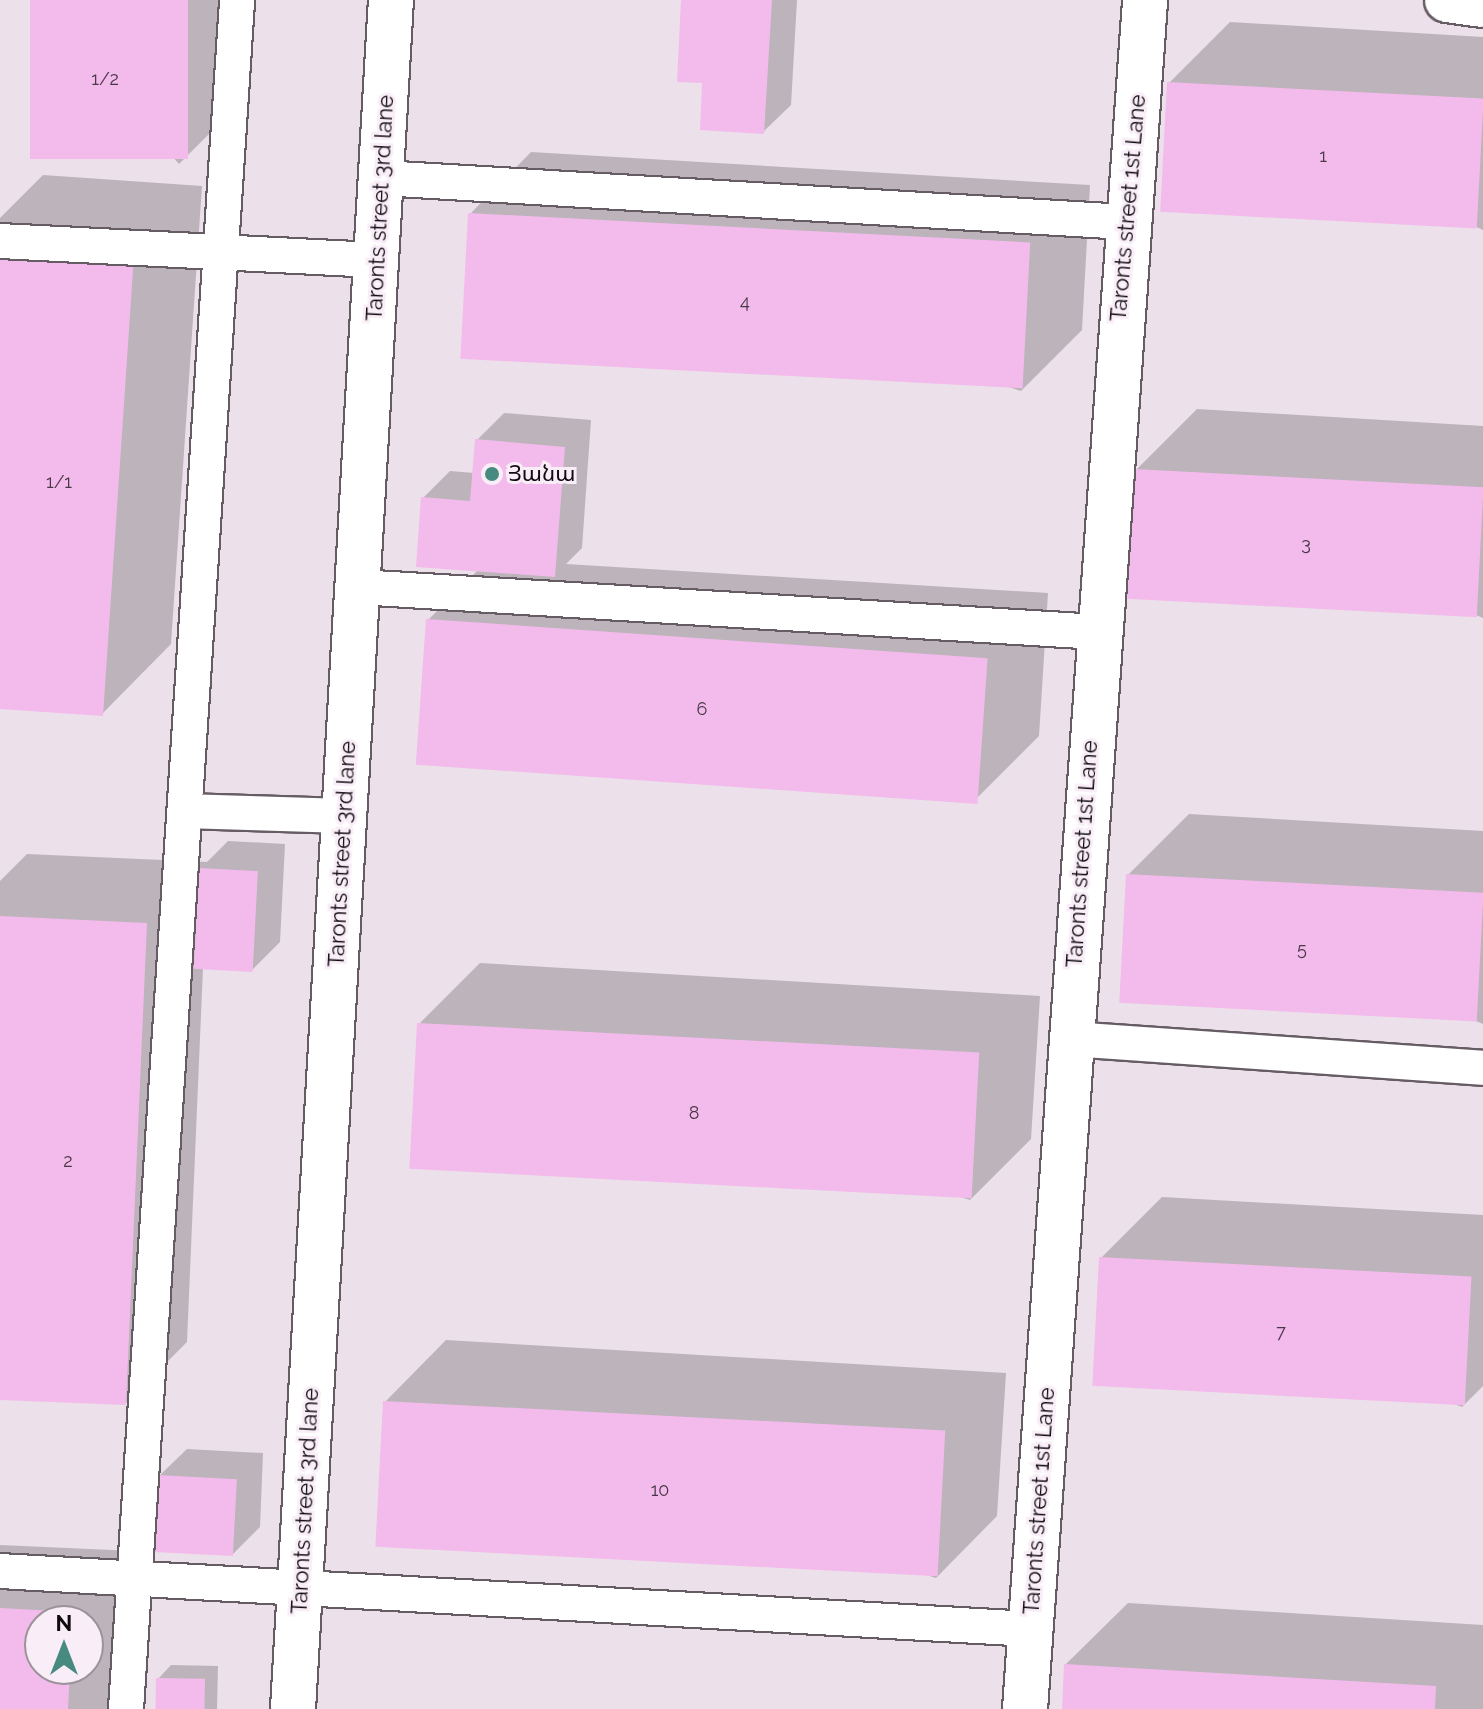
<!DOCTYPE html>
<meta charset="utf-8">
<style>
body{margin:0}
#map{position:relative;width:1483px;height:1709px;overflow:hidden;background:#ece0ea;font-family:Raleway,"Noto Sans Armenian",sans-serif}
div>[style]{position:absolute}
[style*='--x']{left:calc(var(--x)*1px);top:calc(var(--y)*1px);width:calc(var(--w)*1px);rotate:calc(var(--a)*1deg)}
.shadow>*{inset:0;background:#0003}
.building>*{inset:0;background:#f3bbeb;transform-origin:0 0}
.roads{filter:drop-shadow(2px 0 #665c64) drop-shadow(-2px 0 #665c64) drop-shadow(0 2px #665c64) drop-shadow(0 -2px #665c64)}
.service>*{height:34px;margin:-17px;padding:0 17px;transform-origin:17px;border-radius:17px;background:#fff}
.minor>*{height:44px;margin:-22px;padding:0 22px;transform-origin:22px;border-radius:22px;background:#fff}
.dots>*{width:22px;height:22px;translate:-50% -50%;box-sizing:border-box;border:4px solid #f9edf7;border-radius:50%}
span{translate:-50% -50%;white-space:nowrap;text-align:center;line-height:1.15;-webkit-text-stroke:6px #f9edf7;paint-order:stroke}
.number-label{font-size:18px;color:#483746}
.number-label span{-webkit-text-stroke-width:0}
.street-label{font-size:22px;color:#0f0b0f}
.poi-label{font-size:22px;color:#0f0b0f}
.left{translate:0 -50%;text-align:left}
.north{position:absolute;left:24px;top:1605px;width:80px;height:80px;box-sizing:border-box;background:#f9edf7;border:2px solid #9b939a;border-radius:50%;rotate:0deg;font-size:22px;font-weight:700;line-height:32px;text-align:center;color:#0f0b0f}
.north::after{content:'';display:block;margin:auto;width:28px;height:36px;background:#478b80;clip-path:polygon(50% 0,100% 100%,50% 72%,0 100%)}
</style>
<div id="map">
<div class="shadow">
<i style="clip-path:polygon(32px 0,253px 0,248px 95px,179px 164px)"></i>
<i style="clip-path:polygon(683px 0,797px 0,791px 105px,763px 132px)"></i>
<i style="clip-path:polygon(1230px 22px,1483px 37px,1483px 230px,1169px 83px)"></i>
<i style="clip-path:polygon(531px 152px,1090px 185px,1082px 330px,1021px 391px,470px 214px)"></i>
<i style="clip-path:polygon(43px 175px,202px 186px,171px 644px,102px 714px,0 707px,0 218px)"></i>
<i style="clip-path:polygon(1197px 409px,1483px 426px,1483px 618px,1136px 470px)"></i>
<i style="clip-path:polygon(504px 413px,591px 420px,582px 548px,566px 564px,1048px 593px,1039px 736px,978px 797px,428px 620px,479px 569px,423px 498px,450px 471px,474px 473px,477px 440px)"></i>
<i style="clip-path:polygon(1189px 814px,1483px 831px,1483px 1024px,1128px 875px)"></i>
<i style="clip-path:polygon(228px 841px,285px 844px,280px 942px,253px 969px,203px 968px,187px 1342px,126px 1403px,0 1398px,0 881px,27px 854px,207px 862px)"></i>
<i style="clip-path:polygon(480px 963px,1040px 996px,1031px 1139px,970px 1200px,419px 1024px)"></i>
<i style="clip-path:polygon(1162px 1197px,1483px 1215px,1483px 1386px,1462px 1407px,1101px 1258px)"></i>
<i style="clip-path:polygon(446px 1340px,1006px 1373px,997px 1516px,936px 1578px,385px 1402px)"></i>
<i style="clip-path:polygon(187px 1449px,263px 1453px,260px 1527px,233px 1554px,159px 1476px)"></i>
<i style="clip-path:polygon(evenodd,0 1545px,134px 1551px,125px 1709px,0 1709px,0 1545px,40px 1621px,88px 1621px,88px 1669px,40px 1669px,40px 1621px)"></i>
<i style="clip-path:polygon(1128px 1603px,1483px 1625px,1483px 1709px,1064px 1709px,1066px 1664px)"></i>
<i style="clip-path:polygon(171px 1665px,218px 1666px,217px 1709px,157px 1709px,158px 1679px)"></i>
</div>
<div class="building">
<i style="left:30px;top:0;width:158px;height:159px"></i>
<i style="clip-path:polygon(681px 0,772px 0,764px 134px,700px 130px,702px 83px,677px 82px)"></i>
<i style="left:1167px;top:82px;width:317px;height:130px;rotate:3deg"></i>
<i style="left:468px;top:213px;width:563px;height:146px;rotate:3deg"></i>
<i style="clip-path:polygon(0 246px,134px 255px,103px 716px,0 709px)"></i>
<i style="clip-path:polygon(475px 439px,565px 447px,555px 577px,416px 567px,421px 497px,470px 501px)"></i>
<i style="left:1134px;top:469px;width:350px;height:130px;rotate:3deg"></i>
<i style="left:426px;top:619px;width:563px;height:146px;rotate:4deg"></i>
<i style="left:199px;top:868px;width:59px;height:101px;rotate:3deg"></i>
<i style="left:1126px;top:874px;width:358px;height:129px;rotate:3deg"></i>
<i style="clip-path:polygon(0 916px,147px 923px,126px 1405px,0 1400px)"></i>
<i style="left:417px;top:1023px;width:563px;height:146px;rotate:3deg"></i>
<i style="left:1099px;top:1257px;width:373px;height:129px;rotate:3deg"></i>
<i style="left:383px;top:1401px;width:563px;height:146px;rotate:3deg"></i>
<i style="left:157px;top:1475px;width:80px;height:77px;rotate:3deg"></i>
<i style="clip-path:polygon(0 1608px,73px 1612px,73px 1621px,40px 1621px,40px 1669px,70px 1669px,68px 1709px,0 1709px)"></i>
<i style="clip-path:polygon(1064px 1664px,1436px 1686px,1435px 1709px,1062px 1709px)"></i>
<i style="left:156px;top:1678px;width:49px;height:31px;rotate:1deg"></i>
</div>
<div class="roads">
<div class="service">
<i style="--x:381;--y:178;--w:745;--a:3.38"></i>
<i style="--x:0;--y:241;--w:377;--a:2.9"></i>
<i style="--x:358;--y:587;--w:741;--a:3.48"></i>
<i style="--x:185;--y:811;--w:159;--a:1.8"></i>
<i style="--x:1070;--y:1039;--w:414;--a:4"></i>
<i style="--x:0;--y:1571;--w:1032;--a:3.22"></i>
<i style="--x:126;--y:1709;--w:1713;--a:-86.28"></i>
</div>
<div class="minor">
<i style="--x:1447;--y:0;--w:36;--a:8"></i>
<i style="--x:293;--y:1709;--w:1712;--a:-86.72"></i>
<i style="--x:1025;--y:1709;--w:1713;--a:-85.98"></i>
</div>
</div>
<div class="dots">
<i style="left:492px;top:474px;background:#478b80"></i>
</div>
<div class="number-label">
<span style="left:105px;top:79px">1/2</span>
<span style="left:1323px;top:156px">1</span>
<span style="left:745px;top:302px">4</span>
<span style="left:59px;top:482px">1/1</span>
<span style="left:1306px;top:544px">3</span>
<span style="left:702px;top:709px">6</span>
<span style="left:1302px;top:949px">5</span>
<span style="left:694px;top:1113px">8</span>
<span style="left:68px;top:1161px">2</span>
<span style="left:1281px;top:1332px">7</span>
<span style="left:660px;top:1490px">10</span>
</div>
<div class="street-label">
<span style="left:380px;top:208px;rotate:-87deg">Taronts street 3rd lane</span>
<span style="left:1128px;top:208px;rotate:-85deg">Taronts street 1st Lane</span>
<span style="left:342px;top:854px;rotate:-87deg">Taronts street 3rd lane</span>
<span style="left:1082px;top:854px;rotate:-86deg">Taronts street 1st Lane</span>
<span style="left:305px;top:1501px;rotate:-87deg">Taronts street 3rd lane</span>
<span style="left:1039px;top:1501px;rotate:-86deg">Taronts street 1st Lane</span>
</div>
<div class="poi-label">
<span class="left" style="left:508px;top:474px">Յանա</span>
</div>
<div class="north">N</div>
</div>
